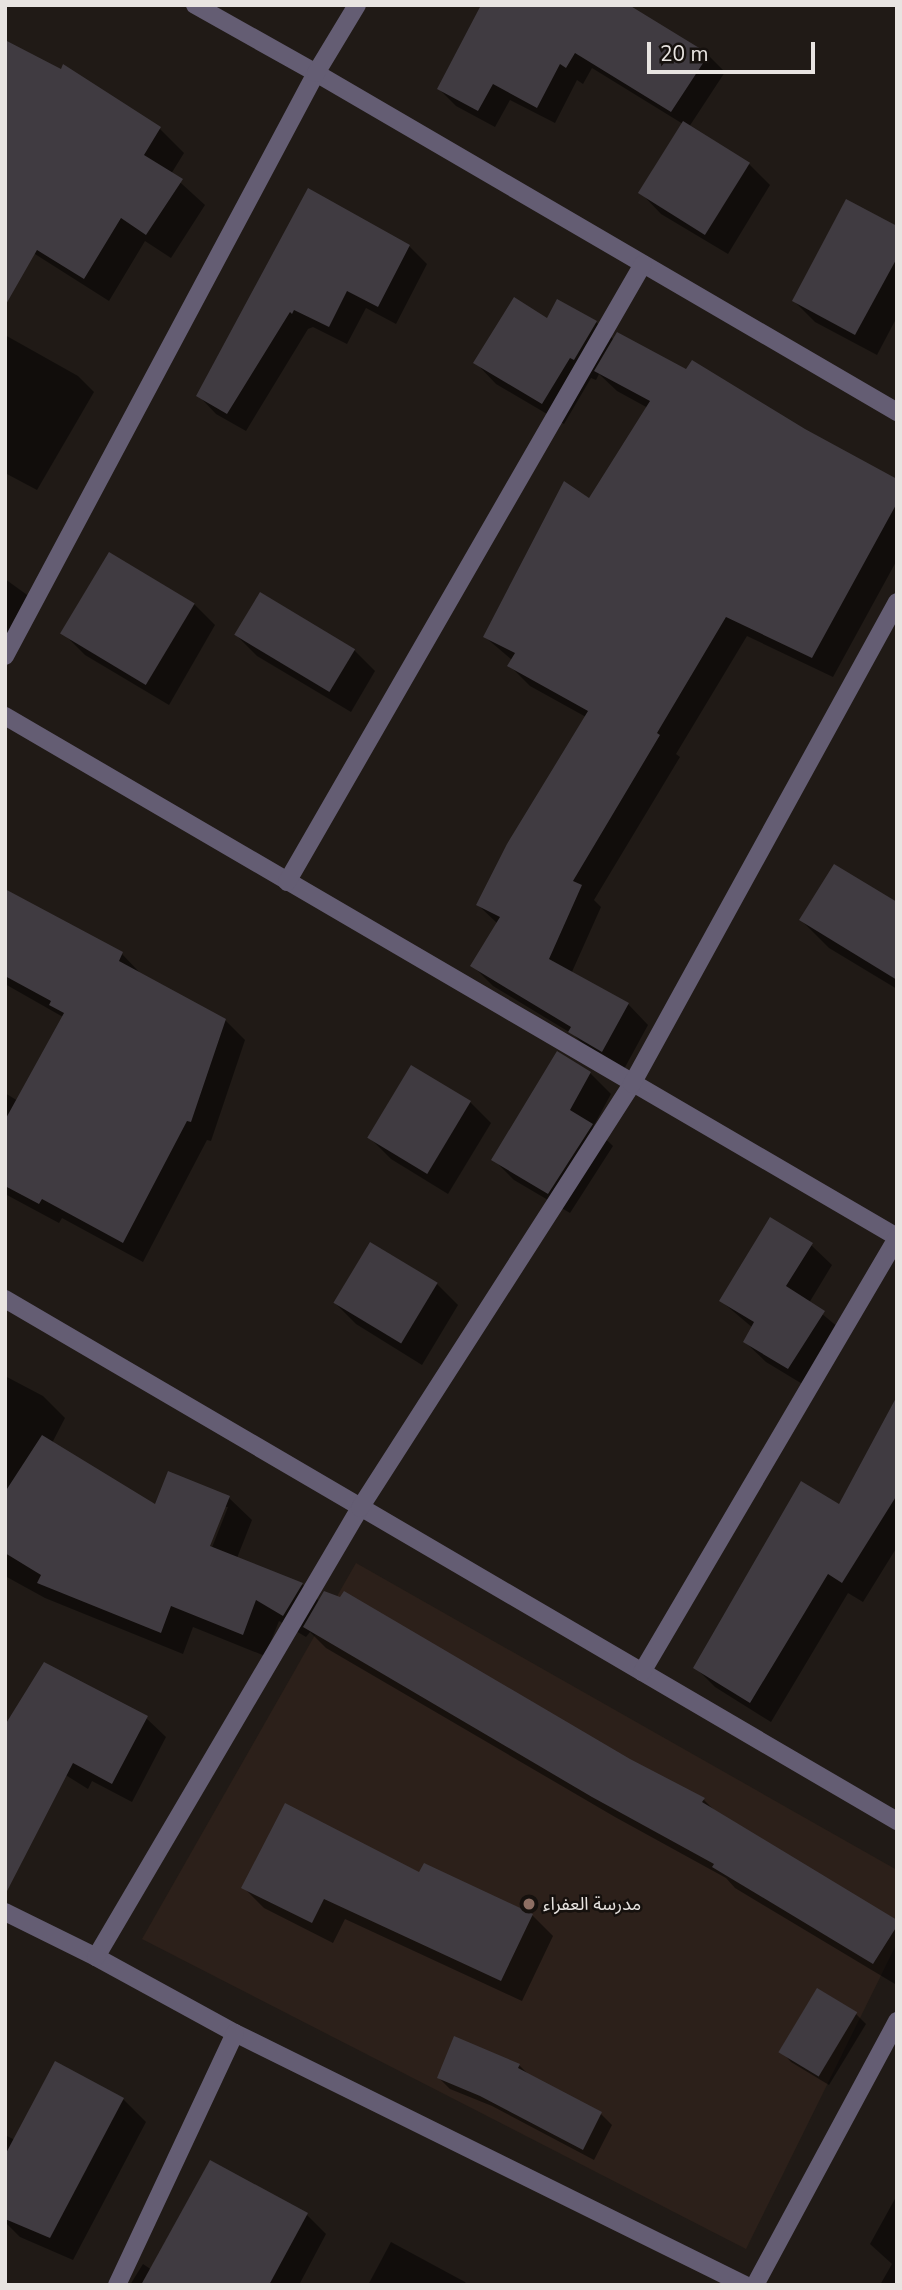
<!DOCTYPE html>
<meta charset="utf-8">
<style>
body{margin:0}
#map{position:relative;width:902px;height:2290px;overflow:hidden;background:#201a16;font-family:"Nunito Sans","Noto Sans Arabic",sans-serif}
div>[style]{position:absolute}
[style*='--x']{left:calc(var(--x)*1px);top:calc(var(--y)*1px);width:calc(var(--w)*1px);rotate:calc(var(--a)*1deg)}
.built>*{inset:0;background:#2c201a}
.shadow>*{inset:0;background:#0007}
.building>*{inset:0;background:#403b41;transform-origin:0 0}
.minor>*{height:18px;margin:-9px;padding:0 9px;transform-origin:9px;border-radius:9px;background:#645d73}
.dots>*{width:19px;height:19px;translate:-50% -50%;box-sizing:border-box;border:4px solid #16110e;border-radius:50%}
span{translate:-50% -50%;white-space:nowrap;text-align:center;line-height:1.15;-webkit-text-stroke:5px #16110e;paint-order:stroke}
.poi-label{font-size:18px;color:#e8e4e1}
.left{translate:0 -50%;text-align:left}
.frame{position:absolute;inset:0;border:7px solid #e8e4e1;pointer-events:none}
.scale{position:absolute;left:647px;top:42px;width:168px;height:32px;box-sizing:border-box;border:4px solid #e8e4e1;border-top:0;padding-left:9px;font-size:21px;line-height:24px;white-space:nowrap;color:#e8e4e1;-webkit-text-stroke:5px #16110e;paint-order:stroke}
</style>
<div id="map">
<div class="built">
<i style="clip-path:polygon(356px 1563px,897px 1870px,897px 1943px,746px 2249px,142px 1939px)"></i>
</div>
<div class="shadow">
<i style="clip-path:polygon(627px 11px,708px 55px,725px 72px,689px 127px,749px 164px,770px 185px,728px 254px,661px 214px,641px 193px,683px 124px,592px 68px,583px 84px,577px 80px,555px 123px,510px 100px,495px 127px,456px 106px,439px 89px)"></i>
<i style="clip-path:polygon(64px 67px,160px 129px,184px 153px,171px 174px,205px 205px,171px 258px,145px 241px,109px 301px,5px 235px)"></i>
<i style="clip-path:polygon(308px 191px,409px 246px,427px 264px,396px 324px,366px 308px,347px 344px,313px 327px,308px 329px,246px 431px,216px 414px,198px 395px)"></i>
<i style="clip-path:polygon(897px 228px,897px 317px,877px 355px,815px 322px,794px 301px)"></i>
<i style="clip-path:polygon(547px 320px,596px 322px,614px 340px,804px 431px,897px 481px,897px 560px,833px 677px,747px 636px,676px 754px,680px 757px,594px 900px,601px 907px,571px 974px,628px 1004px,648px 1025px,623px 1071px,591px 1052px,574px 1035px,493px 986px,473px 966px,498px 924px,478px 905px,586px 717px,530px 686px,509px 665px,512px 660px,485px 637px,589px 500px,648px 408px,617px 391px,599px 374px,596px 380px,591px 378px,564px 424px,496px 384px,476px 363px)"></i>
<i style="clip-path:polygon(5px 335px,78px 376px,94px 392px,37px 490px,5px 473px)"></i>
<i style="clip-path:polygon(110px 554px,194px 604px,215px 625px,169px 705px,85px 655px,64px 634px)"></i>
<i style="clip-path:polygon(5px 579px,30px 597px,5px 647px)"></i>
<i style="clip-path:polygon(261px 594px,354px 650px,375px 671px,351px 712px,257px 656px,236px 635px)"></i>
<i style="clip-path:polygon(5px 891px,122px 954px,142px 975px,225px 1020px,245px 1040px,211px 1141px,207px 1140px,143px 1262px,62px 1218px,59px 1223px,5px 1194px,5px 1093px,18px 1101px,63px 1017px,5px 984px)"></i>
<i style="clip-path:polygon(897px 904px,897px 989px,829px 948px,801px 920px)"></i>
<i style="clip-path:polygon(590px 1073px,611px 1094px,593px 1127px,613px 1146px,570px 1213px,514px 1180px,493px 1159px)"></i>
<i style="clip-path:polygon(470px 1102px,491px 1123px,448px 1194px,391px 1159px,370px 1138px)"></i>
<i style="clip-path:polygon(371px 1244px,437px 1284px,458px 1305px,422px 1365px,356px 1324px,335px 1303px)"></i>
<i style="clip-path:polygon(811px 1245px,832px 1265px,809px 1303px,845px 1333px,809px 1388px,766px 1362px,745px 1342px,753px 1328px,721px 1301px)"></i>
<i style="clip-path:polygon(evenodd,5px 1376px,43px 1396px,65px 1418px,52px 1443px,156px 1506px,229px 1498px,252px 1520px,237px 1558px,302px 1584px,320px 1602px,704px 1800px,718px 1814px,897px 1922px,895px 1984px,735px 1888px,726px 1878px,615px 1817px,326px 1648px,310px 1632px,306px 1637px,279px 1621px,265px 1656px,193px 1627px,183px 1654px,45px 1598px,5px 1576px,5px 1376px,224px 1507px,228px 1507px,209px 1555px,206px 1554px,224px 1507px)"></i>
<i style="clip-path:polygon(897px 1422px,897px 1547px,863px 1602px,848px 1593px,771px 1722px,715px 1687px,695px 1667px,840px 1506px)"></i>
<i style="clip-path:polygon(146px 1718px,166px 1737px,132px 1802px,92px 1781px,88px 1789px,24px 1749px)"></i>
<i style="clip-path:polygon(420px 1875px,532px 1915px,553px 1936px,522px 2001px,345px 1919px,333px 1943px,264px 1908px,243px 1887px)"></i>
<i style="clip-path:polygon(855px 2013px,866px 2024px,829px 2085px,791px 2062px,781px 2051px)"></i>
<i style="clip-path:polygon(519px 2065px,530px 2076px,601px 2114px,612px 2125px,594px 2160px,492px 2106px,450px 2089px,439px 2078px)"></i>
<i style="clip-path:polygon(123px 2099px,146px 2122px,73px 2260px,20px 2237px,5px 2222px,5px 2135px,15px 2140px)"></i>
<i style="clip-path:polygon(896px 2197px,897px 2285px,880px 2285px,892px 2264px,870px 2244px)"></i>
<i style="clip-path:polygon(306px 2214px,326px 2234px,299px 2285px,130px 2285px,143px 2264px,152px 2270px)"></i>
<i style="clip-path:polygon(391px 2242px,465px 2282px,467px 2285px,368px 2285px)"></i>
</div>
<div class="building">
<i style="clip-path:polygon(481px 5px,629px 5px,709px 54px,671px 112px,575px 53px,566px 68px,560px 64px,537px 108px,493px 84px,478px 111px,437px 89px)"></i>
<i style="clip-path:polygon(5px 40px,61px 69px,63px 64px,161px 127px,144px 155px,183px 179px,146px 235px,121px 218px,84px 279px,37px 250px,5px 306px)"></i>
<i style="left:683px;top:121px;width:79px;height:85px;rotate:32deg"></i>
<i style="clip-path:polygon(308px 188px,410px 245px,378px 307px,347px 291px,329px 327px,294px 310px,292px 314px,290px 312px,227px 414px,196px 396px)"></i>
<i style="clip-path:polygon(846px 199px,897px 226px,897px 258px,855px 335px,792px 301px)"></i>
<i style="clip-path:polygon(514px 297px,547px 318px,557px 299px,597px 321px,574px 360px,570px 358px,542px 404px,473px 363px)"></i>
<i style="clip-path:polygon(617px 332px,686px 369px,692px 360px,805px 429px,897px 479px,897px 503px,812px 658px,726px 617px,657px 733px,660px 735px,573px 881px,582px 885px,549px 959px,629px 1003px,602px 1052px,568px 1032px,571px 1027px,470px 966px,500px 917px,476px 905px,507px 844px,588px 711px,507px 666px,515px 653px,483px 637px,564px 481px,589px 498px,650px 401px,594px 371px)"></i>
<i style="left:109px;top:552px;width:100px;height:95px;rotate:31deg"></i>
<i style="left:260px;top:592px;width:111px;height:50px;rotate:31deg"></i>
<i style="clip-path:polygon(834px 864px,897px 902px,897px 980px,799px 920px)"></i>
<i style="clip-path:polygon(5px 889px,123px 952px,119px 961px,226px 1019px,191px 1122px,187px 1121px,123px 1243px,42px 1199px,39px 1204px,5px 1186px,5px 1120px,64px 1013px,49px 1005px,51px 1001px,5px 976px)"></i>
<i style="clip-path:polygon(557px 1051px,591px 1072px,570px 1110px,593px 1124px,548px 1194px,491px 1160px)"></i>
<i style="left:411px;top:1065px;width:70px;height:85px;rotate:31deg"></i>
<i style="clip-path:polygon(770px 1217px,813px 1243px,786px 1286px,825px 1311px,788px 1369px,743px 1342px,754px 1322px,719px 1301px)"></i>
<i style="left:370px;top:1242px;width:79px;height:71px;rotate:31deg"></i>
<i style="clip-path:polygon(897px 1396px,897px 1495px,842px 1583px,828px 1574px,750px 1703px,693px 1668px,801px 1481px,839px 1504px)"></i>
<i style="clip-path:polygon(42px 1435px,155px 1504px,168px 1471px,230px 1496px,210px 1546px,303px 1583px,283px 1616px,256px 1600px,243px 1635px,171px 1606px,161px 1633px,37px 1583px,41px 1575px,5px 1553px,5px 1492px)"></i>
<i style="clip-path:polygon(324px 1591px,340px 1597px,344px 1591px,630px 1759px,705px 1798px,702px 1802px,897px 1920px,897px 1926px,873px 1964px,712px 1867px,714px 1864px,592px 1797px,303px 1627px)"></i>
<i style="clip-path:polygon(44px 1662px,148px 1716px,112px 1784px,73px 1763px,5px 1895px,5px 1725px)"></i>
<i style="clip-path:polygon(285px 1803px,419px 1872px,424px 1863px,533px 1914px,501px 1981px,324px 1899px,312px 1923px,241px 1888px)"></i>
<i style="left:817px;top:1988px;width:47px;height:75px;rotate:31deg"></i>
<i style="clip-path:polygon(454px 2036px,520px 2064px,518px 2068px,602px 2112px,583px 2150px,480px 2096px,437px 2078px)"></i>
<i style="clip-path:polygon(55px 2061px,124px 2098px,50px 2238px,5px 2219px,5px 2155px)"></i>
<i style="clip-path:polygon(210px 2160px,308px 2213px,269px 2285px,141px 2285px)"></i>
</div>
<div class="minor">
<i style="--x:195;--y:5;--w:139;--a:29.3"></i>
<i style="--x:316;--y:73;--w:673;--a:30.26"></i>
<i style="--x:5;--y:656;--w:661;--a:-61.92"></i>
<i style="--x:316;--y:73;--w:79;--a:-58.9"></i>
<i style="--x:5;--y:716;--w:1033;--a:30.29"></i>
<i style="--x:287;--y:882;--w:713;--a:-60.06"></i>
<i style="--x:5;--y:1299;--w:1034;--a:30.34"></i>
<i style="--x:642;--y:1672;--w:503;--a:-59.56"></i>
<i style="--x:5;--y:1912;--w:102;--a:26.3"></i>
<i style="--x:96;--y:1957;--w:158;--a:28.7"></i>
<i style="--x:235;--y:2033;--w:569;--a:26.29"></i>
<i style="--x:96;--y:1957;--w:521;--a:-59.55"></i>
<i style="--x:360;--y:1508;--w:504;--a:-57.32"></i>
<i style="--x:632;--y:1084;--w:550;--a:-61.2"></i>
<i style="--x:117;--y:2285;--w:278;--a:-64.9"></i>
<i style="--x:755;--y:2285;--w:300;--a:-61.7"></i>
</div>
<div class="dots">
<i style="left:529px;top:1904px;background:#8d6e63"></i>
</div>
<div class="poi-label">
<span class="left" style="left:543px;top:1904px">مدرسة العفراء</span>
</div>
<div class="frame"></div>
<div class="scale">20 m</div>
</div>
